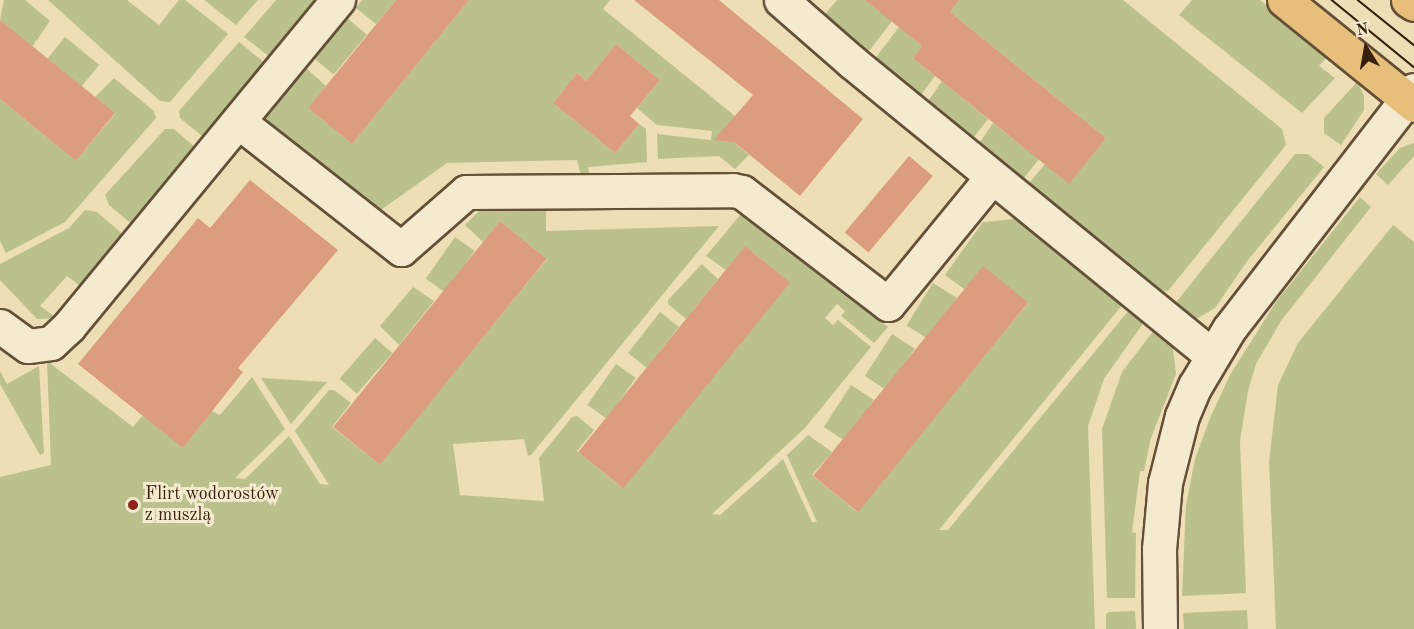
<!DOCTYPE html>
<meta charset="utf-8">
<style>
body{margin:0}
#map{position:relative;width:1414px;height:629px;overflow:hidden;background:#eedeb6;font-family:"Old Standard TT",serif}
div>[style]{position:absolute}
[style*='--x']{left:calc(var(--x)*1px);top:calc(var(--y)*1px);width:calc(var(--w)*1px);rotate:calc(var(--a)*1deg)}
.green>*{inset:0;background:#bac18d;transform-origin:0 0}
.building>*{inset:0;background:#db9d7d;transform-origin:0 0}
.roads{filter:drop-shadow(2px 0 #645037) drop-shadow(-2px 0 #645037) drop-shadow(0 2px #645037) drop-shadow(0 -2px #645037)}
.minor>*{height:33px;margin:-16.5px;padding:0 16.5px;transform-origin:16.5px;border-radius:16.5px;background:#f4ead0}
.major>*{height:33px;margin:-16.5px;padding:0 16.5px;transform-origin:16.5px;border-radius:16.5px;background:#e7bf7b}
.tram>*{height:1.5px;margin:-0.75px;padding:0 0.75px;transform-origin:0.75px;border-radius:0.75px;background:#36200d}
.dots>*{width:16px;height:16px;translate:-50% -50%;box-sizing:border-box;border:3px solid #f4ead0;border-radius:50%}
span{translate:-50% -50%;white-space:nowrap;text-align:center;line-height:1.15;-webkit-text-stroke:6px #f4ead0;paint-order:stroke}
.poi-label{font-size:18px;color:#36200d}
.left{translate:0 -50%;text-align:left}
.north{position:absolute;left:1336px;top:18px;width:60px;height:60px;-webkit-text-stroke:4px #f4ead0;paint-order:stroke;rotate:349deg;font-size:16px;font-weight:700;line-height:24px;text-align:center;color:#36200d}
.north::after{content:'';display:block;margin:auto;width:21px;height:27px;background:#36200d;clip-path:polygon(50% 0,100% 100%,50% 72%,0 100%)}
</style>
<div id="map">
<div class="green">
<i style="clip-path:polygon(4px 0,25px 0,50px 21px,32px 47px,0 20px)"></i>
<i style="clip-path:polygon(48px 0,127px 0,159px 25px,179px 0,185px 0,228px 34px,170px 102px,160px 101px)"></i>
<i style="clip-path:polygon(204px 0,258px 0,236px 25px)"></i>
<i style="clip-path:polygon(276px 0,316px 0,271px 58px,244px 37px)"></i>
<i style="clip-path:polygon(362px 0,396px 0,376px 24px,356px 8px)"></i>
<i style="clip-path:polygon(469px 0,610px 0,603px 9px,735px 116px,722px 132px,749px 155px,735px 169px,719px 156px,658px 159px,657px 134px,711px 140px,712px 131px,657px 125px,637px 108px,660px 80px,616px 44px,586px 81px,577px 73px,553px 103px,615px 153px,639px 124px,646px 129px,647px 162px,588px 167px,590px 179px,582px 179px,577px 160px,447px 163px,371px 217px,266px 126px,267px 116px,306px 68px,326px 86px,308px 108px,352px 144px)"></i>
<i style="clip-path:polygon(837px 0,865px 0,892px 21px,870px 50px,862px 50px,826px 20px,826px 13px)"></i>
<i style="clip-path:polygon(959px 0,1123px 0,1282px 129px,1286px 145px,1168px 291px,1155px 290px,1030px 189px,1030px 182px,1045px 164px,1069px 183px,1106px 138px,950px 12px)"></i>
<i style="clip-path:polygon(1192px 0,1260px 0,1328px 56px,1319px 66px,1335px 78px,1302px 113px,1179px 15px)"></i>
<i style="left:347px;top:18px;width:26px;height:52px;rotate:40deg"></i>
<i style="clip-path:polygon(899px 27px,922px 46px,913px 58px,935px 76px,921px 95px,916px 96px,877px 63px,877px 56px)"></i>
<i style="left:65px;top:37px;width:44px;height:28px;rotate:39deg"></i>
<i style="clip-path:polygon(239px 42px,266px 64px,206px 139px,180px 118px,179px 111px)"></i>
<i style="clip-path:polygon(114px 78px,154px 111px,156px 118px,65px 222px,6px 253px,0 241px,0 99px,76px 161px,115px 114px,95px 97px)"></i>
<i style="clip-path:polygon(942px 81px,988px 119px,974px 137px,968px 138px,930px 107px,929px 100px)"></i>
<i style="clip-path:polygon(1357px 82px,1364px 95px,1364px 110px,1341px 145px,1324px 133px,1324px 118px)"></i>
<i style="clip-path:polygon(993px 123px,1039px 159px,1024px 178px,1017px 179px,981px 149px,980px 142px)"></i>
<i style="clip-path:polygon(165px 129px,174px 129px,197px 149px,134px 226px,109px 205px,105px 195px)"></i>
<i style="clip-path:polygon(1414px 143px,1414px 156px,1388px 185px,1376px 174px,1400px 148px)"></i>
<i style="clip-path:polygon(1295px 154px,1308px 154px,1324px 167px,1248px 260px,1215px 308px,1193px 321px,1169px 311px)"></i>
<i style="clip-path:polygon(1360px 197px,1371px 207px,1281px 321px,1256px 364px,1248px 391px,1240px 441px,1246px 593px,1182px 596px,1186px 505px,1195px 459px,1210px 418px,1230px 375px,1276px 302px)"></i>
<i style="clip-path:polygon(546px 205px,546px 231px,719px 226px,531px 455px,528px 456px,524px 439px,453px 444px,460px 495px,544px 501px,539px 458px,572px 417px,577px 416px,594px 430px,577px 451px,621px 487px,789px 282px,745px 246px,726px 270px,706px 256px,741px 214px,888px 327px,874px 343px,841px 316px,845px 311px,837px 304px,825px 318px,833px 325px,838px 320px,871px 347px,805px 428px,712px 514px,720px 515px,783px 459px,812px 522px,817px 522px,787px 455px,808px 435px,832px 452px,812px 475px,857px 512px,1028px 303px,964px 289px,945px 275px,983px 222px,1015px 219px,1123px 304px,939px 530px,948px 530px,1129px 310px,1144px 322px,1104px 379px,1088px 426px,1095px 629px,0 629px,0 477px,51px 465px,47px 361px,133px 427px,143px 415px,183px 448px,212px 411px,220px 415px,252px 377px,285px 429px,235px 478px,245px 479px,289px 436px,320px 484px,329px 485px,295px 431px,329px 390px,334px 390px,351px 403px,332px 427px,379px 464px,547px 259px,500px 221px,483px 242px,465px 225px,482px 208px)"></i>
<i style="clip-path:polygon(85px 210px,97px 212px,126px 237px,83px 288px,67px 276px,40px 306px,57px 318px,37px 319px,0 280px,0 264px,69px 228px)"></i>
<i style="clip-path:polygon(1393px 225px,1414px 242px,1414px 629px,1276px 629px,1269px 462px,1278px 385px,1298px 343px)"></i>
<i style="left:455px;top:237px;width:24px;height:51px;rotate:35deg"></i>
<i style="clip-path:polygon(702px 264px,718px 279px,686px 319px,668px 304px,668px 300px)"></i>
<i style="left:933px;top:283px;width:28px;height:50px;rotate:32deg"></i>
<i style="clip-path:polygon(413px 287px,434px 301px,399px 345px,380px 326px)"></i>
<i style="left:660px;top:312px;width:24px;height:52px;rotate:38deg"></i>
<i style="clip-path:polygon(1158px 325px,1172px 341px,1176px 374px,1151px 438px,1144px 471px,1140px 471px,1132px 532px,1136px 533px,1135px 598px,1107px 598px,1102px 429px,1122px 372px)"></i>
<i style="left:892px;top:334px;width:27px;height:50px;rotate:33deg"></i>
<i style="left:375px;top:338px;width:23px;height:54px;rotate:41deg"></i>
<i style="left:616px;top:364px;width:24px;height:50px;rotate:35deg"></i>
<i style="clip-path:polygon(39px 366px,44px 453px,40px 455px,0 384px,0 371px,7px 384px)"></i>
<i style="clip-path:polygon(261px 378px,327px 382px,291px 424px)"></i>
<i style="left:851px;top:385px;width:27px;height:50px;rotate:33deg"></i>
<i style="clip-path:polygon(1247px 610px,1248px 629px,1184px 629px,1183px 613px)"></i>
<i style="clip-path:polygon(1135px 611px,1136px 629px,1106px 629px,1106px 614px,1109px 612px)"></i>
</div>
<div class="building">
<i style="clip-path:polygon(396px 0,469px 0,352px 144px,308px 108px)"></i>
<i style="clip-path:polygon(634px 0,719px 0,863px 119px,800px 196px,734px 142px,714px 140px,753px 95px)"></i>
<i style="clip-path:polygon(865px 0,959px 0,950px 12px,1106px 138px,1069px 184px,913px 58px,922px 46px)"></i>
<i style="clip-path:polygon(0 20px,115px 113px,76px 161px,0 99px)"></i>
<i style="clip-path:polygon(616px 44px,660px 80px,630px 116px,639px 124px,615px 153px,553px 103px,577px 73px,586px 81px)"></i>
<i style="left:909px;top:156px;width:31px;height:100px;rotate:40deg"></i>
<i style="clip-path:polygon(250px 180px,338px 250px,238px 368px,243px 372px,183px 448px,78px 364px,198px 218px,210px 228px)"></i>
<i style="left:500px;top:221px;width:60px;height:265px;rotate:39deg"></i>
<i style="left:745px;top:246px;width:58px;height:265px;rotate:39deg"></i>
<i style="left:983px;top:266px;width:58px;height:270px;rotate:39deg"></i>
</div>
<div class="roads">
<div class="minor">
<i style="--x:781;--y:0;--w:94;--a:41.1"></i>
<i style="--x:852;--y:62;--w:463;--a:39.2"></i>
<i style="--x:239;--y:122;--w:206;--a:38.1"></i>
<i style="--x:401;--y:249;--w:86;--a:-41.2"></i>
<i style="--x:466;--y:192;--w:267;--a:-0.4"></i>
<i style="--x:733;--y:190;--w:9;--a:13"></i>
<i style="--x:742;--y:192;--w:184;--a:37.5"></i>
<i style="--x:888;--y:304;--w:164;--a:-50.7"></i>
<i style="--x:0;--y:326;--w:34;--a:36"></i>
<i style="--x:28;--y:346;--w:23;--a:-7"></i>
<i style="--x:51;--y:343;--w:25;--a:-43"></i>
<i style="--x:69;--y:326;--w:423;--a:-50.5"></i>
<i style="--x:1160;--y:629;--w:80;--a:-90.7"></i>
<i style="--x:1159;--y:549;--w:66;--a:-84.8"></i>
<i style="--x:1165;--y:483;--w:69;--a:-75.8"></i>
<i style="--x:1182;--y:416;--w:33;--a:-67"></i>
<i style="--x:1195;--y:386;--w:66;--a:-59.2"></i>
<i style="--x:1229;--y:329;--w:302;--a:-52.3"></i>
</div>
<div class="major">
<i style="--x:1284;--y:0;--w:167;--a:38.9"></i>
<i style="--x:1408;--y:0;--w:7;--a:34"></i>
</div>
</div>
<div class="tram">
<i style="--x:1332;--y:0;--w:106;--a:39.3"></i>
<i style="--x:1358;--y:0;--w:72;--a:38.8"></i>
</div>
<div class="dots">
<i style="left:133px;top:505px;background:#8f2418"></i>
</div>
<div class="poi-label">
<span class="left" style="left:145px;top:505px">Flirt wodorostów<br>z muszlą</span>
</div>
<div class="north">N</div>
</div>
